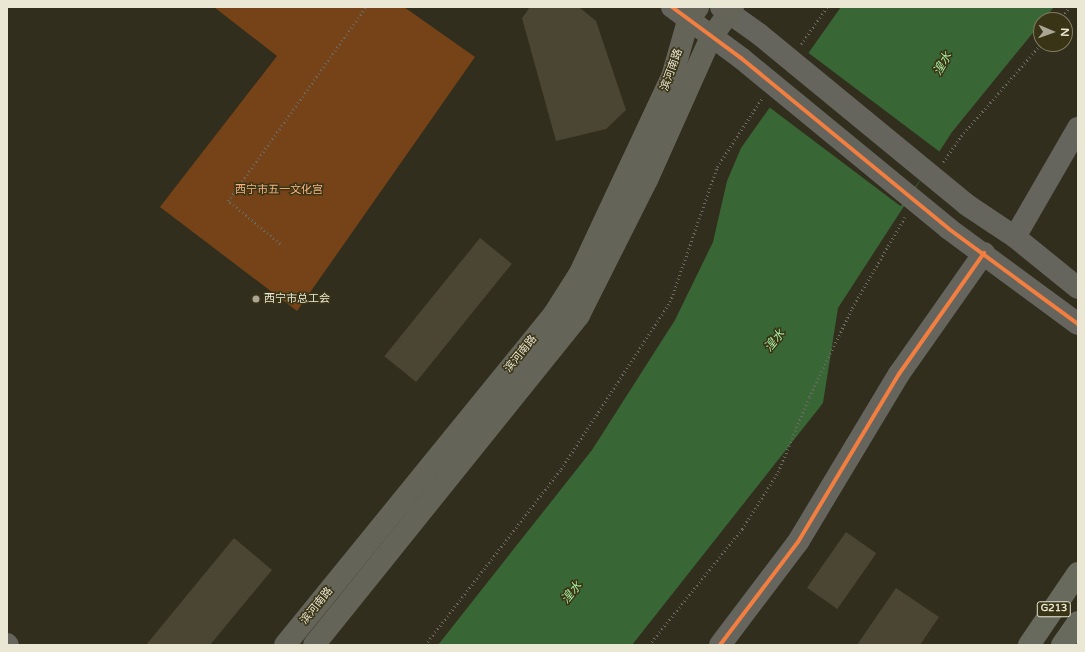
<!DOCTYPE html>
<meta charset="utf-8">
<style>
body{margin:0}
#map{position:relative;width:1085px;height:652px;overflow:hidden;background:#322e1e;font-family:"Varela Round","Noto Sans SC",sans-serif}
div>[style]{position:absolute}
[style*='--x']{left:calc(var(--x)*1px);top:calc(var(--y)*1px);width:calc(var(--w)*1px);rotate:calc(var(--a)*1deg)}
.green>*{inset:0;background:#754317}
.water>*{inset:0;background:#386634}
.pier>*{inset:0;background:#322e1e;transform-origin:0 0}
.building>*{inset:0;background:#4b4533;transform-origin:0 0}
.path>*{height:2.5px;margin-top:-1.25px;transform-origin:0;background:repeating-linear-gradient(90deg,#6a6a62 0 1px,transparent 0 4px)}
.minor>*{height:22px;margin:-11px;padding:0 11px;transform-origin:11px;border-radius:11px;background:#65645d}
.major>*{height:22px;margin:-11px;padding:0 11px;transform-origin:11px;border-radius:11px;background:#656459}
.highway>*{height:22px;margin:-11px;padding:0 11px;transform-origin:11px;border-radius:11px;background:#696a5e}
.minor-bridge>*{height:22px;margin:-11px;padding:0 11px;transform-origin:11px;border-radius:11px;background:#65645d}
.cycleway>*{height:4px;margin:-2px;padding:0 2px;transform-origin:2px;border-radius:2px;background:#f27e40}
.dots>*{width:11px;height:11px;translate:-50% -50%;box-sizing:border-box;border:2px solid #3a3416;border-radius:50%}
span{translate:-50% -50%;white-space:nowrap;text-align:center;line-height:1.15;-webkit-text-stroke:3px #3a3416;paint-order:stroke}
.shield-label span{padding:1px 3px;background:#3a3416;border:1px solid;border-radius:3px;-webkit-text-stroke-width:0}
.shield-label{font-size:10px;color:#eae7d5;font-weight:700}
.street-label{font-size:11px;color:#eae7d5}
.park-label{font-size:11px;color:#f7b281}
.poi-label{font-size:11px;color:#eae7d5}
.left{translate:0 -50%;text-align:left}
.water-label{font-size:12px;color:#a6ee9f;font-style:italic}
.frame{position:absolute;inset:0;border:8px solid #eae7d5;pointer-events:none}
.north{position:absolute;left:1033px;top:12px;width:40px;height:40px;box-sizing:border-box;background:#3a3416;border:1px solid #807c62;border-radius:50%;rotate:92deg;font-size:11px;font-weight:700;line-height:16px;text-align:center;color:#eae7d5}
.north::after{content:'';display:block;margin:auto;width:14px;height:18px;background:#aaa695;clip-path:polygon(50% 0,100% 100%,50% 72%,0 100%)}
</style>
<div id="map">
<div class="green">
<i style="clip-path:polygon(214px 7px,404px 7px,475px 57px,297px 311px,160px 207px,277px 56px)"></i>
</div>
<div class="water">
<i style="clip-path:polygon(841px 7px,1054px 7px,952px 132px,838px 308px,823px 403px,632px 645px,438px 645px,592px 450px,675px 320px,713px 242px,727px 181px,741px 148px)"></i>
</div>
<div class="pier">
<i style="left:806px;top:51px;width:169px;height:67px;rotate:37deg"></i>
</div>
<div class="building">
<i style="clip-path:polygon(530px 7px,579px 7px,596px 21px,626px 110px,606px 129px,556px 141px,522px 18px)"></i>
<i style="left:480px;top:238px;width:41px;height:152px;rotate:39deg"></i>
<i style="left:846px;top:532px;width:37px;height:68px;rotate:35deg"></i>
<i style="clip-path:polygon(234px 538px,272px 570px,210px 645px,146px 645px)"></i>
<i style="clip-path:polygon(896px 588px,939px 617px,920px 645px,857px 645px)"></i>
</div>
<div class="path">
<i style="--x:1060;--y:20;--w:16;--a:-55"></i>
<i style="--x:801;--y:44;--w:45;--a:-54.9"></i>
<i style="--x:943;--y:162;--w:32;--a:-55"></i>
<i style="--x:961;--y:136;--w:122;--a:-49"></i>
<i style="--x:280;--y:244;--w:67;--a:-140.4"></i>
<i style="--x:228;--y:201;--w:238;--a:-54.6"></i>
<i style="--x:425;--y:645;--w:222;--a:-52.3"></i>
<i style="--x:561;--y:469;--w:199;--a:-56.9"></i>
<i style="--x:670;--y:302;--w:143;--a:-70.8"></i>
<i style="--x:717;--y:167;--w:82;--a:-56.9"></i>
<i style="--x:649;--y:645;--w:149;--a:-51.3"></i>
<i style="--x:742;--y:529;--w:67;--a:-57.7"></i>
<i style="--x:778;--y:472;--w:81;--a:-67.5"></i>
<i style="--x:809;--y:397;--w:99;--a:-64.2"></i>
<i style="--x:852;--y:308;--w:105;--a:-59.8"></i>
</div>
<div class="minor">
<i style="--x:672;--y:7;--w:86;--a:36.5"></i>
<i style="--x:721;--y:7;--w:47;--a:35.4"></i>
<i style="--x:967;--y:205;--w:58;--a:33.7"></i>
<i style="--x:1015;--y:237;--w:81;--a:39"></i>
<i style="--x:949;--y:229;--w:160;--a:36.4"></i>
<i style="--x:1015;--y:237;--w:126;--a:-60"></i>
<i style="--x:7;--y:644;--w:1;--a:45"></i>
<i style="--x:720;--y:645;--w:129;--a:-52.9"></i>
<i style="--x:798;--y:542;--w:196;--a:-59"></i>
<i style="--x:899;--y:374;--w:148;--a:-54.9"></i>
</div>
<div class="major">
<i style="--x:285;--y:645;--w:427;--a:-50.9"></i>
<i style="--x:554;--y:314;--w:49;--a:-57.6"></i>
<i style="--x:580;--y:273;--w:217;--a:-64.9"></i>
<i style="--x:672;--y:77;--w:58;--a:-74.1"></i>
<i style="--x:688;--y:21;--w:17;--a:-54"></i>
<i style="--x:314;--y:645;--w:423;--a:-51.2"></i>
<i style="--x:579;--y:315;--w:151;--a:-63.3"></i>
<i style="--x:647;--y:180;--w:154;--a:-65.9"></i>
<i style="--x:710;--y:39;--w:39;--a:-54"></i>
</div>
<div class="highway">
<i style="--x:1029;--y:645;--w:87;--a:-55.8"></i>
<i style="--x:1062;--y:645;--w:28;--a:-55"></i>
</div>
<div class="minor-bridge">
<i style="--x:759;--y:34;--w:269;--a:39.4"></i>
<i style="--x:741;--y:58;--w:269;--a:39.4"></i>
</div>
<div class="cycleway">
<i style="--x:672;--y:7;--w:86;--a:36.5"></i>
<i style="--x:741;--y:58;--w:269;--a:39.4"></i>
<i style="--x:949;--y:229;--w:160;--a:36.4"></i>
<i style="--x:720;--y:645;--w:129;--a:-52.9"></i>
<i style="--x:798;--y:542;--w:196;--a:-59"></i>
<i style="--x:899;--y:374;--w:148;--a:-54.9"></i>
</div>
<div class="dots">
<i style="left:256px;top:299px;background:#aaa695"></i>
</div>
<div class="shield-label">
<span style="left:1054px;top:609px">G213</span>
</div>
<div class="street-label">
<span style="left:672px;top:70px;rotate:-70deg">滨河南路</span>
<span style="left:521px;top:354px;rotate:-51deg">滨河南路</span>
<span style="left:317px;top:606px;rotate:-51deg">滨河南路</span>
</div>
<div class="park-label">
<span style="left:279px;top:190px">西宁市五一文化宫</span>
</div>
<div class="poi-label">
<span class="left" style="left:264px;top:299px">西宁市总工会</span>
</div>
<div class="water-label">
<span style="left:943px;top:64px;rotate:-60deg">湟水</span>
<span style="left:775px;top:341px;rotate:-51deg">湟水</span>
<span style="left:572px;top:593px;rotate:-51deg">湟水</span>
</div>
<div class="frame"></div>
<div class="north">N</div>
</div>
